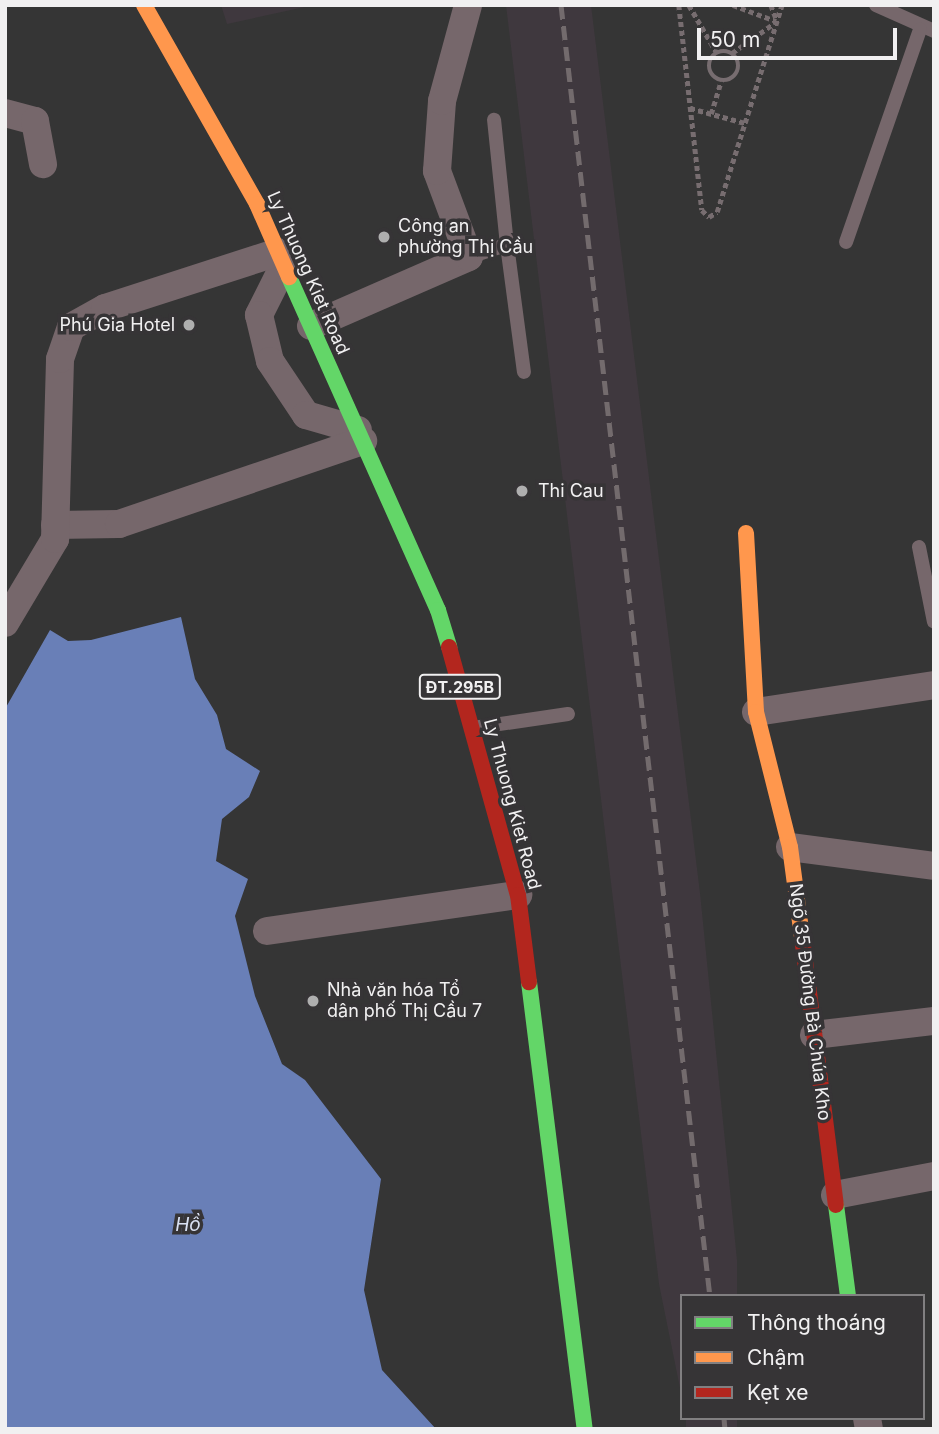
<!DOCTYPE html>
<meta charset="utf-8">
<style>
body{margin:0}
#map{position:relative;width:939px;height:1434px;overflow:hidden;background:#353535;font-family:Inter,sans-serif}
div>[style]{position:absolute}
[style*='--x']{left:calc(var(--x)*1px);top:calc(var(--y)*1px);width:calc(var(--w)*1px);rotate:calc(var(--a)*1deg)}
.built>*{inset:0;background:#3f383e;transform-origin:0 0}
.water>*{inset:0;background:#697fb7}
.path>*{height:4.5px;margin-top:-2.25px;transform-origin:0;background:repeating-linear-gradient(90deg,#776d70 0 5px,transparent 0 8.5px)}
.path>.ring{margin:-2.25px;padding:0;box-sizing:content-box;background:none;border:4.5px solid #776d70;border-radius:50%}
.lane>*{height:14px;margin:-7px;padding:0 7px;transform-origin:7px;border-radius:7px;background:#76676b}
.street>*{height:28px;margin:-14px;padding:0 14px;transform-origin:14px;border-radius:14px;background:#76676b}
.fast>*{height:16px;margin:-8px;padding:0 8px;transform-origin:8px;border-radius:8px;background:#63d668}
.slow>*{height:16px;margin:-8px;padding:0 8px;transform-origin:8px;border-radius:8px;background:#ff974d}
.jam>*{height:16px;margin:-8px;padding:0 8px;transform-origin:8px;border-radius:8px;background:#b3261e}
.rail>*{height:5px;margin-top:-2.5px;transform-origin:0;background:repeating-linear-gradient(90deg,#736b6d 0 14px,transparent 0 21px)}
.dots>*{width:19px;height:19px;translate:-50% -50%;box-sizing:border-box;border:4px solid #363436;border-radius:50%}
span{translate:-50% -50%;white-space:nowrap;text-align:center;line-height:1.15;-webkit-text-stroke:7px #363436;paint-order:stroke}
.shield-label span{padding:2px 5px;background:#363436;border:2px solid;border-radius:5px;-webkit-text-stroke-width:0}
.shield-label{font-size:16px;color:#f1f0f1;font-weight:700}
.poi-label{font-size:18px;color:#f1f0f1}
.left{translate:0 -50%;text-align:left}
.right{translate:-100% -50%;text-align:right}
.street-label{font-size:18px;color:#f1f0f1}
.water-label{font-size:19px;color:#dae1f3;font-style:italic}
.frame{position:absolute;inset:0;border:7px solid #f1f0f1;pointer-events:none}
.legend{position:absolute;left:680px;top:1294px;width:245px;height:126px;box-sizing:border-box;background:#363436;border:2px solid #817f81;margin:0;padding:9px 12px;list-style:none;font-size:21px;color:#f1f0f1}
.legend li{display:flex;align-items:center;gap:14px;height:35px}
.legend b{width:35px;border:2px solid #817f81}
.scale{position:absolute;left:697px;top:28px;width:200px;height:32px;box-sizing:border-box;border:4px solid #f1f0f1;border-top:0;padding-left:9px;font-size:21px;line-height:24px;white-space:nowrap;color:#f1f0f1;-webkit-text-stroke:5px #363436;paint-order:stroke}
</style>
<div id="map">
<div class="built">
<i style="clip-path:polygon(221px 5px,314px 5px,227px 24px)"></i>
<i style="clip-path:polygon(506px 5px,591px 5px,700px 893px,737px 1260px,737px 1296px,682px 1296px,682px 1398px,659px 1284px)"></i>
<i style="left:686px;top:1418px;width:51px;height:11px"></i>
</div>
<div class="water">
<i style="clip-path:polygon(181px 617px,195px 679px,217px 715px,226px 749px,260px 771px,249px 797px,222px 819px,216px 861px,248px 879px,235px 916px,255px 996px,282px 1064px,305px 1080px,381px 1179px,364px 1290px,382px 1370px,436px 1429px,5px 1429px,5px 709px,50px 630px,68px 641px,91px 640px)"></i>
</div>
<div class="path">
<i style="--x:679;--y:5;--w:206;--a:83.6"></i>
<i style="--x:702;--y:210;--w:10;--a:45"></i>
<i style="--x:709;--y:217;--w:9;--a:-32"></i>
<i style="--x:717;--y:212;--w:217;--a:-72.6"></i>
<i style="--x:689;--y:5;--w:56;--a:59.7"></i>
<i style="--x:733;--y:5;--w:46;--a:20.4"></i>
<i style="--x:771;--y:5;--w:17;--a:69"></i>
<i class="ring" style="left:709px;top:51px;width:25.5px;height:25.5px"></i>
<i style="--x:732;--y:53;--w:54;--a:-35.2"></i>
<i style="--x:690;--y:108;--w:57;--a:15.3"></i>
<i style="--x:711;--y:114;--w:34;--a:-73"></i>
</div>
<div class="lane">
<i style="--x:876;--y:5;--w:64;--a:24.1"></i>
<i style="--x:846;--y:242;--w:225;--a:-70.8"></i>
<i style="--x:507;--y:245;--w:128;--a:82.4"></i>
<i style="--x:469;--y:257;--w:40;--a:-18"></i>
<i style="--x:507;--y:245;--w:126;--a:-95.9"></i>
<i style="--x:919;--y:547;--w:76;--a:78.7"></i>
<i style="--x:473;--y:728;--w:96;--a:-8.4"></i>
</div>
<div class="street">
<i style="--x:5;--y:113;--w:31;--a:15"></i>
<i style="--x:35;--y:121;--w:44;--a:79.5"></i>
<i style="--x:284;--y:265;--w:56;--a:116.6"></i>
<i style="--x:259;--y:315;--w:47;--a:76.6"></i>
<i style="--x:270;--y:361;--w:65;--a:56.3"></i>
<i style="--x:306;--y:415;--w:54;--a:16.1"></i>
<i style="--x:311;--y:326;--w:172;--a:-23.6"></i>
<i style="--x:469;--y:257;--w:92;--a:-110.4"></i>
<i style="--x:437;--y:171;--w:70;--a:-85.9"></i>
<i style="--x:442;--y:101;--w:99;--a:-74.8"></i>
<i style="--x:55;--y:525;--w:64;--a:-0.9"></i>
<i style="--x:119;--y:524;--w:258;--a:-18.8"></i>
<i style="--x:5;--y:623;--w:98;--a:-59.2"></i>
<i style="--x:55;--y:539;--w:180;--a:-88.4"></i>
<i style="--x:60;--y:359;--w:34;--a:-71"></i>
<i style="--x:71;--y:327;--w:39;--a:-29"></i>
<i style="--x:105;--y:308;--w:182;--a:-17.9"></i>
<i style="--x:756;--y:712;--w:180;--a:-8.6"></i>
<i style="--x:790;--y:847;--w:145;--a:7.5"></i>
<i style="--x:267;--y:931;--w:254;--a:-8.2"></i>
<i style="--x:814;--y:1035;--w:121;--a:-6.7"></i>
<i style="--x:835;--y:1195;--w:101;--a:-10.9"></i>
<i style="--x:867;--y:1418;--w:11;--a:80"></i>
</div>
<div class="fast">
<i style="--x:289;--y:277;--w:365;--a:65.9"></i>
<i style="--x:438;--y:610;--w:39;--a:73"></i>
<i style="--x:529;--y:982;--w:450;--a:82.9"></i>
<i style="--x:836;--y:1205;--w:92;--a:82.5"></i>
</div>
<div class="slow">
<i style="--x:144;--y:5;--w:229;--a:60.4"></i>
<i style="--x:257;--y:204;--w:80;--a:66.3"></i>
<i style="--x:746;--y:533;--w:179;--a:86.8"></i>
<i style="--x:756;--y:712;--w:139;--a:75.9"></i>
<i style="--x:790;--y:847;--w:91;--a:82.4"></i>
</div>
<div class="jam">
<i style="--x:449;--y:647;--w:257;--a:74.5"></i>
<i style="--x:518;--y:895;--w:88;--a:82.8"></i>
<i style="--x:802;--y:937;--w:270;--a:82.8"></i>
</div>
<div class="rail">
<i style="--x:561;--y:5;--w:1300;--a:83.42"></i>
<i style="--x:724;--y:1418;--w:11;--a:85"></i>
</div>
<div class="dots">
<i style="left:384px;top:237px;background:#afafaf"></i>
<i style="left:189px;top:325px;background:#afafaf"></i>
<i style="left:522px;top:491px;background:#afafaf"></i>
<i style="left:313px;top:1001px;background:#afafaf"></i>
</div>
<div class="shield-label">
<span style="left:460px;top:687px">ĐT.295B</span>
</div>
<div class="poi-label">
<span class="left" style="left:398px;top:237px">Công an<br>phường Thị Cầu</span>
<span class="right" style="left:175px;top:325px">Phú Gia Hotel</span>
<span class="left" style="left:538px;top:491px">Thi Cau</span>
<span class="left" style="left:327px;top:1001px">Nhà văn hóa Tổ<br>dân phố Thị Cầu 7</span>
</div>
<div class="street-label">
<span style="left:308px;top:273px;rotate:66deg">Ly Thuong Kiet Road</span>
<span style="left:512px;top:804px;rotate:75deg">Ly Thuong Kiet Road</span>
<span style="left:810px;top:1002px;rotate:83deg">Ngõ 35 Đường Bà Chúa Kho</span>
</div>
<div class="water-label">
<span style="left:188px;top:1225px">Hồ</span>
</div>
<div class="frame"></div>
<ul class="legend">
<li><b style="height:9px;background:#63d668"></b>Thông thoáng</li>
<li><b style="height:9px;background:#ff974d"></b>Chậm</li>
<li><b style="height:9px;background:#b3261e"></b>Kẹt xe</li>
</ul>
<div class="scale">50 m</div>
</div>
